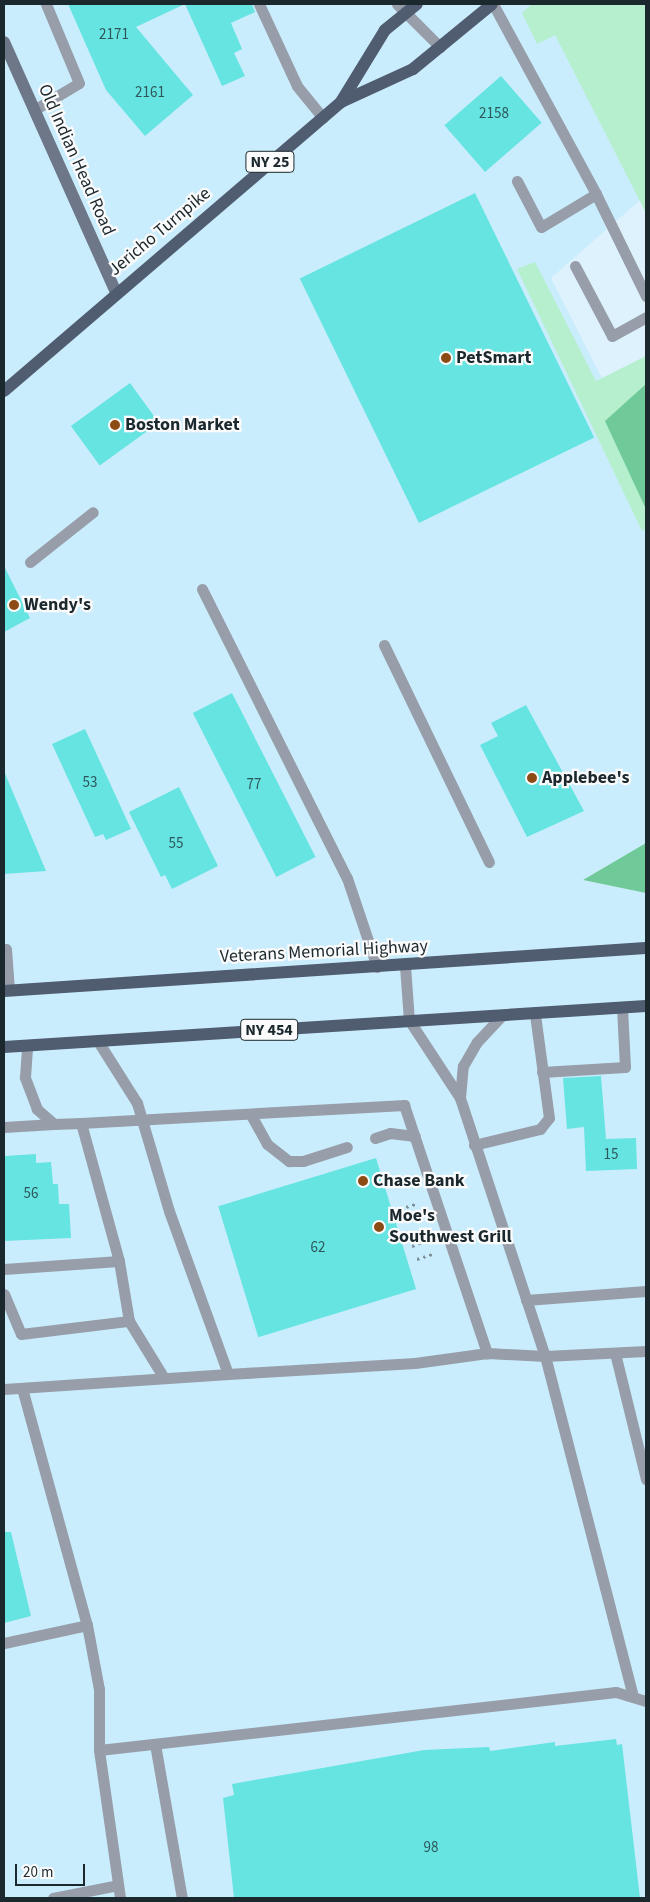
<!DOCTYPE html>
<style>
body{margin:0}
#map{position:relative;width:650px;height:1902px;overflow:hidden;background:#ddf2fc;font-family:"Source Sans 3",sans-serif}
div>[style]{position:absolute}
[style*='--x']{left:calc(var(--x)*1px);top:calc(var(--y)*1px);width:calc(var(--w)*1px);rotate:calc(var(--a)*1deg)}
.built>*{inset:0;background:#caedfd}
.green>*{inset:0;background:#b5efcd}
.forest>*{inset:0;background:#6fc998}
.building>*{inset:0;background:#66e4e1;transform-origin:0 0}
.path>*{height:3px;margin-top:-1.5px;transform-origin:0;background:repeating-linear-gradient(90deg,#7e9098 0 2.5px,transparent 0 6.5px)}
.lane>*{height:11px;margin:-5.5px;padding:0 5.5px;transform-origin:5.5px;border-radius:5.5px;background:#979eaa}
.secondary>*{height:12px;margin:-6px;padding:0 6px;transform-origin:6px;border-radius:6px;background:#6d7788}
.primary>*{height:12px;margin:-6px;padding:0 6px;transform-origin:6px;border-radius:6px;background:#505c70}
.dots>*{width:14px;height:14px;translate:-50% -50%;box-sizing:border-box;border:2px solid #fbfbfb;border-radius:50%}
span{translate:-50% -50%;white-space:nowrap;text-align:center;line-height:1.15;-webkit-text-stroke:4.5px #fbfbfb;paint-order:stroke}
.number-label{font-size:15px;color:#2e575b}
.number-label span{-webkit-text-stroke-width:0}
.shield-label span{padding:1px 4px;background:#fbfbfb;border:1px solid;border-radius:4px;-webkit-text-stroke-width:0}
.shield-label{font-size:16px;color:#1b282e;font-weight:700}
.street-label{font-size:18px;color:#1b282e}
.poi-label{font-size:18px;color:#1b282e;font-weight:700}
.left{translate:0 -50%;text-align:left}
.frame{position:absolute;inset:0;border:5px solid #1b282e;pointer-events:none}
.scale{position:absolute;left:15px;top:1864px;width:70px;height:22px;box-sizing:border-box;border:2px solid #1b282e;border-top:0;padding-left:6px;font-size:15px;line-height:18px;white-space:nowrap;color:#1b282e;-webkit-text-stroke:4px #fbfbfb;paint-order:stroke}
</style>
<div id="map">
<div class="built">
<i style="clip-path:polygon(4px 4px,579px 4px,646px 134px,646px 195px,551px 278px,646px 465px,646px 843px,583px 880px,646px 893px,646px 1898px,4px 1898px)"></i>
</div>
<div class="green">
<i style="clip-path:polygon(532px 4px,646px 4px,646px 213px,555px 35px,537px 44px,522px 13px)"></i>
<i style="clip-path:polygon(535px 262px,596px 381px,646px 356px,646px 529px,642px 531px,517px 269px)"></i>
</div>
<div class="forest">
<i style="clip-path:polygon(646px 384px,646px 509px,605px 421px)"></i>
<i style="clip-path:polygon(646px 843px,646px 893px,583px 880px)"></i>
</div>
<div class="building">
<i style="clip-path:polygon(68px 4px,252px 4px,255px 12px,231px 23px,242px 49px,234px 53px,245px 76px,222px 86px,185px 4px,136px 27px,193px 95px,145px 136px,106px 90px)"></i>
<i style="left:501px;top:76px;width:62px;height:75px;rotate:49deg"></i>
<i style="left:475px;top:193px;width:272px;height:195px;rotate:64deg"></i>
<i style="left:130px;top:383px;width:49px;height:73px;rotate:54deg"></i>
<i style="clip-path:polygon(4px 566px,30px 618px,4px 632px)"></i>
<i style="left:232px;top:693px;width:184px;height:44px;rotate:63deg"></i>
<i style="clip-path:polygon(526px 705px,584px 811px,527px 837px,480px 745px,498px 736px,491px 723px)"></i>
<i style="clip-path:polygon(85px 729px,131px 829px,106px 840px,103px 834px,95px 837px,52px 744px)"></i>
<i style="clip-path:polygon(4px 771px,46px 871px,4px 874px)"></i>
<i style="clip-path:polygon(179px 787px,218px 866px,172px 889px,165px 875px,161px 877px,129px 812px)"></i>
<i style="clip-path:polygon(601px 1076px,606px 1139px,636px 1138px,637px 1169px,586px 1171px,584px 1127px,567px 1129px,563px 1078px)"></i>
<i style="clip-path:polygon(36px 1154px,36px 1163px,51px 1162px,53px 1184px,58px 1184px,59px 1204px,69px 1204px,71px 1238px,4px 1241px,5px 1156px)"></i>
<i style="left:376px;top:1158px;width:137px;height:165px;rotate:73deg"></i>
<i style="clip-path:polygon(4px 1532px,11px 1532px,31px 1616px,4px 1623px)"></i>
<i style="clip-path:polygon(616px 1739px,617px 1745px,622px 1744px,640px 1898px,234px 1898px,223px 1798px,234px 1795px,232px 1784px,424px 1750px,489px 1747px,490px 1751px,555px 1742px,555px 1746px)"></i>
</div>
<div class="path">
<i style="--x:400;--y:1209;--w:19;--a:-18"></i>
<i style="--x:412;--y:1246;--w:19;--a:-21"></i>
<i style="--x:417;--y:1259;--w:19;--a:-18"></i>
</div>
<div class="lane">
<i style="--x:259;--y:4;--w:90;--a:65.1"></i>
<i style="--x:297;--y:86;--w:41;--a:50.9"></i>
<i style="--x:397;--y:4;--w:61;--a:45"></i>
<i style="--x:493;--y:4;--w:216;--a:61.5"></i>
<i style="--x:596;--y:194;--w:64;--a:149"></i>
<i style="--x:541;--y:227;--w:52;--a:-117.6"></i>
<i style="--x:34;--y:110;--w:52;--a:-31"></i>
<i style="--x:79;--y:83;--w:86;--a:-112.7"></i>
<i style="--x:596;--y:194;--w:114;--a:63.9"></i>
<i style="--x:575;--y:266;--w:79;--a:62.1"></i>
<i style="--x:612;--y:336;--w:39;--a:-29"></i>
<i style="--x:30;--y:562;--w:80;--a:-38.4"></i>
<i style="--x:202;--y:589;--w:323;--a:63.4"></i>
<i style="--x:347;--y:878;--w:94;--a:71.4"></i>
<i style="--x:384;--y:645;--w:241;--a:64.2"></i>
<i style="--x:6;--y:949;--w:41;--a:85.8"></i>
<i style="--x:405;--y:966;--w:54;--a:85.8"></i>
<i style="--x:409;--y:1020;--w:93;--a:56.8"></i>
<i style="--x:460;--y:1098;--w:272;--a:71.8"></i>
<i style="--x:545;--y:1356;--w:352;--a:75.5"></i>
<i style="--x:542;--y:1072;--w:83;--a:-3.4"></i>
<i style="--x:625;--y:1067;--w:60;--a:-92.9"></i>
<i style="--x:460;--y:1098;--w:32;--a:-85"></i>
<i style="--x:463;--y:1066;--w:28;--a:-60"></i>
<i style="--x:477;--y:1042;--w:35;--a:-47"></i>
<i style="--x:251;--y:1115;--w:33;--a:61"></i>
<i style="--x:267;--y:1144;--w:28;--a:38"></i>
<i style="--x:289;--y:1161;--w:14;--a:0"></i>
<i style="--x:303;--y:1161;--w:46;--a:-17.7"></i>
<i style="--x:81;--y:1123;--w:324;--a:-3.2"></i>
<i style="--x:404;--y:1105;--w:262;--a:71.5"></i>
<i style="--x:4;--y:1127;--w:50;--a:-3.4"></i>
<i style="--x:375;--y:1138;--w:16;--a:-18"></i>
<i style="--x:390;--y:1133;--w:25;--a:7"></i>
<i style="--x:474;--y:1145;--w:68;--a:-13.6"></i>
<i style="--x:540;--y:1129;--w:14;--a:-51"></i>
<i style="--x:549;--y:1118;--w:105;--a:-97.7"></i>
<i style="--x:4;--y:1269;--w:115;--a:-4"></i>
<i style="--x:119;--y:1261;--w:143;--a:-105.4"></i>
<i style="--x:81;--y:1123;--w:27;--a:178"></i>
<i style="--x:54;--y:1124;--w:23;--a:-139"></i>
<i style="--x:37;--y:1109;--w:34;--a:-111"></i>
<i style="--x:25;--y:1077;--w:31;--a:-86"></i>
<i style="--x:4;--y:1294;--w:43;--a:67"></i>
<i style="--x:21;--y:1334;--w:109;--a:-6.9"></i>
<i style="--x:129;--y:1321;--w:61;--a:-99.5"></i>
<i style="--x:526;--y:1300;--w:120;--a:-4.3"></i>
<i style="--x:129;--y:1321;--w:67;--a:58.4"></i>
<i style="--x:615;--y:1353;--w:130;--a:76.2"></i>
<i style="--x:228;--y:1374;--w:187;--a:-3.4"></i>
<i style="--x:415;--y:1363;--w:73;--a:-7.9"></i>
<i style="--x:487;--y:1353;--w:58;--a:3"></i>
<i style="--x:545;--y:1356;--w:101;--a:-2.8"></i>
<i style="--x:22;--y:1388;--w:246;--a:74.7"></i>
<i style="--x:87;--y:1625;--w:65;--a:79.4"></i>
<i style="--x:99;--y:1689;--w:61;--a:90"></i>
<i style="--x:99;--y:1750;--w:149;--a:81.9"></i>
<i style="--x:4;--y:1389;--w:225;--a:-3.8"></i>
<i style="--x:228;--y:1374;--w:173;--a:-109.9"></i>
<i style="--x:169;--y:1211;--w:113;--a:-106.5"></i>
<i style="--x:137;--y:1103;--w:71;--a:-122.3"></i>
<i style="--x:4;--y:1643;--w:85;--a:-12.2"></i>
<i style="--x:155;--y:1744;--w:156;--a:80.1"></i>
<i style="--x:99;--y:1750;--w:520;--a:-6.4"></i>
<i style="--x:616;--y:1692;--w:31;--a:17"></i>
<i style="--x:53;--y:1898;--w:66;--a:-11.3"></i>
</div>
<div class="secondary">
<i style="--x:4;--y:42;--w:274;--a:65.9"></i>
</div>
<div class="primary">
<i style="--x:341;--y:102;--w:84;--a:-58.6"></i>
<i style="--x:385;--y:30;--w:41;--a:-39.1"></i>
<i style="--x:4;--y:391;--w:444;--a:-40.6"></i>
<i style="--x:341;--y:102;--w:79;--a:-24.6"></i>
<i style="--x:413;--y:69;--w:102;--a:-39.4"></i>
<i style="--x:4;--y:991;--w:643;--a:-3.83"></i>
<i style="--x:4;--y:1047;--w:643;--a:-3.65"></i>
</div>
<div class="dots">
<i style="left:446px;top:358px;background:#8c4b14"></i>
<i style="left:115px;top:425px;background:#8c4b14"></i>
<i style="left:14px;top:605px;background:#8c4b14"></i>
<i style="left:532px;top:778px;background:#8c4b14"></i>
<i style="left:363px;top:1181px;background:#8c4b14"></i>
<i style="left:379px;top:1227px;background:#8c4b14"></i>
</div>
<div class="number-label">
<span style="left:114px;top:35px">2171</span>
<span style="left:150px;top:93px">2161</span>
<span style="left:494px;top:114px">2158</span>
<span style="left:90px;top:783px">53</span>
<span style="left:254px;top:785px">77</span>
<span style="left:176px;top:844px">55</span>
<span style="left:611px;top:1155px">15</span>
<span style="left:31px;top:1194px">56</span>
<span style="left:318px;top:1248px">62</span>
<span style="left:431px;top:1848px">98</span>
</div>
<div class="shield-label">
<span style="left:270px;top:162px">NY 25</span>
<span style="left:269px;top:1030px">NY 454</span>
</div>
<div class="street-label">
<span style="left:76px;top:160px;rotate:66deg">Old Indian Head Road</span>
<span style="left:160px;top:232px;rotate:-40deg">Jericho Turnpike</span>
<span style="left:324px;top:952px;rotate:-3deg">Veterans Memorial Highway</span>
</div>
<div class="poi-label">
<span class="left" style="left:456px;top:358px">PetSmart</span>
<span class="left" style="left:125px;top:425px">Boston Market</span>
<span class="left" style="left:24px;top:605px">Wendy's</span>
<span class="left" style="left:542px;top:778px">Applebee's</span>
<span class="left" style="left:373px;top:1181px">Chase Bank</span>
<span class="left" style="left:389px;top:1227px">Moe's<br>Southwest Grill</span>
</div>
<div class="frame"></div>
<div class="scale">20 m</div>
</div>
